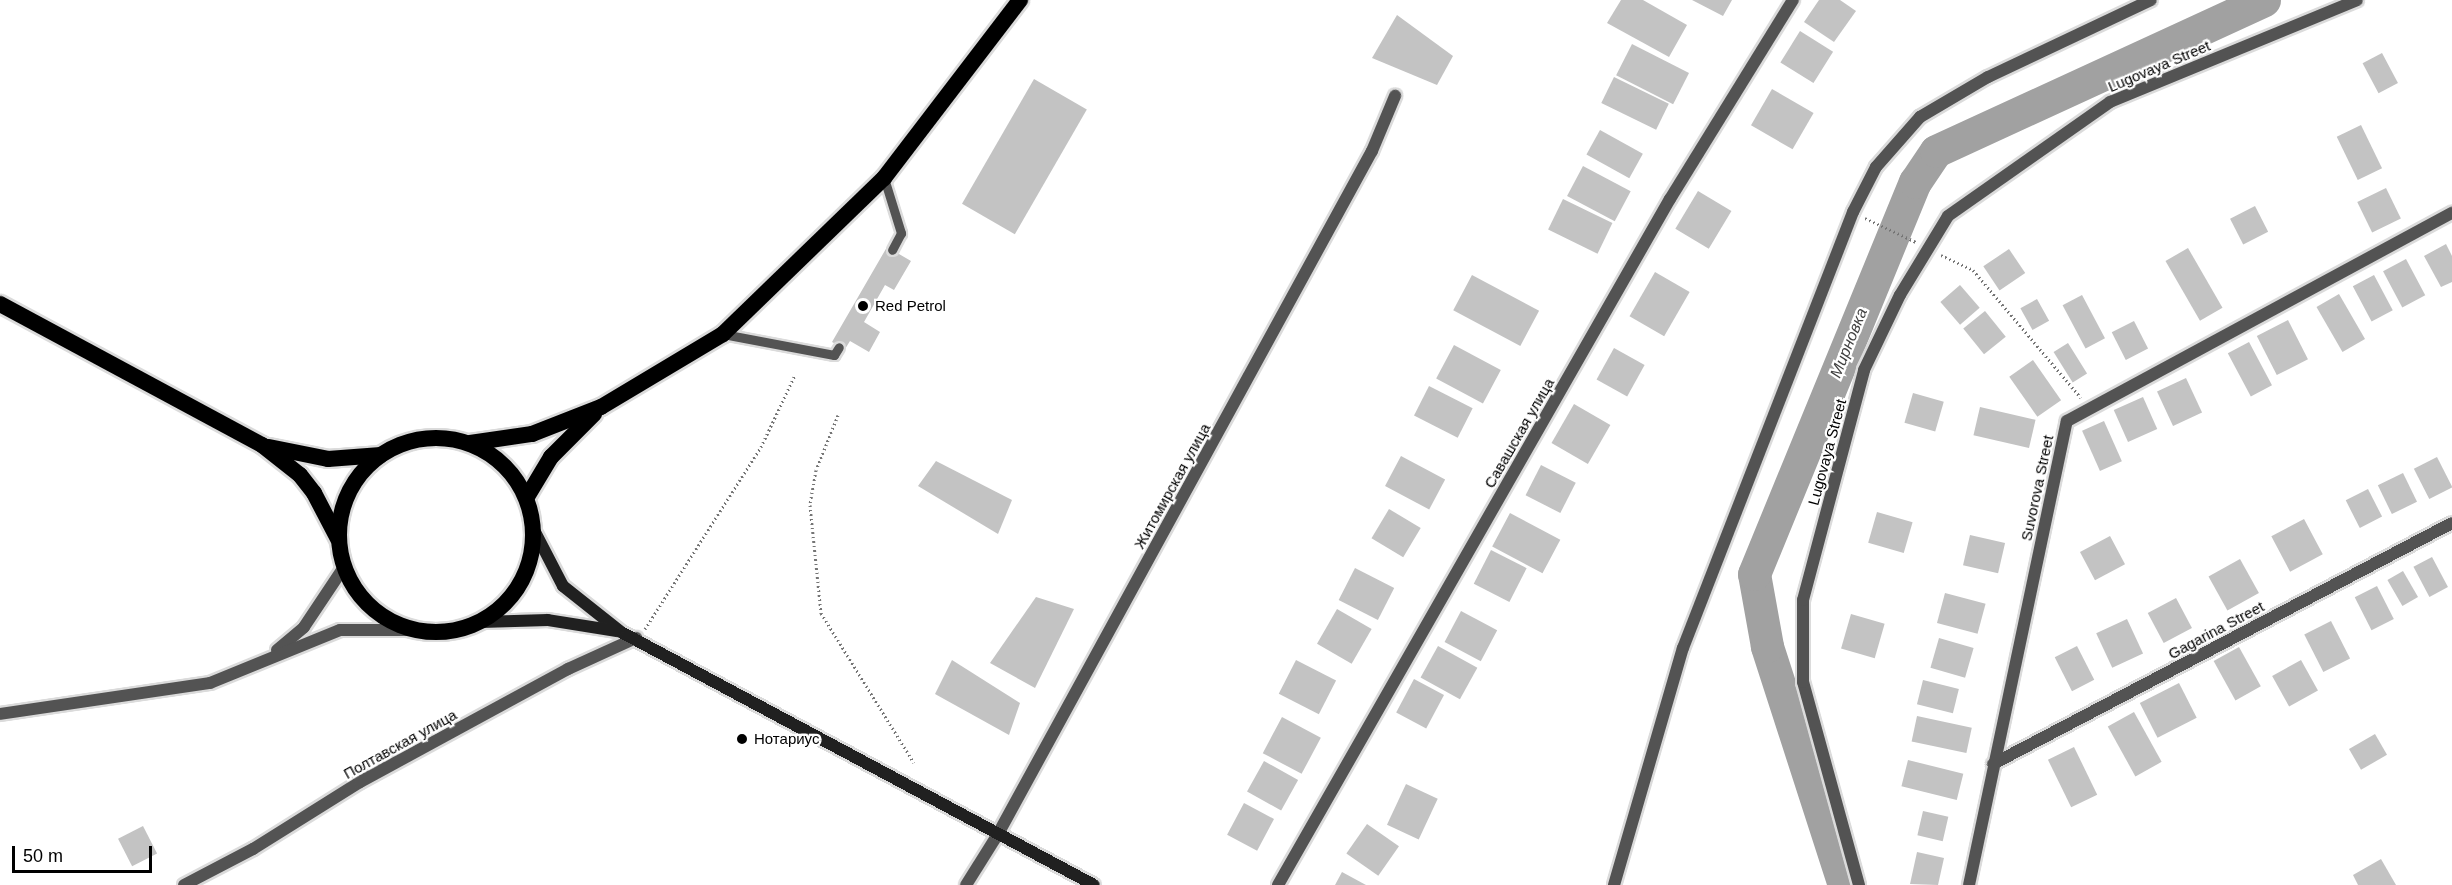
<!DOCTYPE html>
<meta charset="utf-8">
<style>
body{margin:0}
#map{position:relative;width:2452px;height:885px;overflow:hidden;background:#fff;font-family:Arial,sans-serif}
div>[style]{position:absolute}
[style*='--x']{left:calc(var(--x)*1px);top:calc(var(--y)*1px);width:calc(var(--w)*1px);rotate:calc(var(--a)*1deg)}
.river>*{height:33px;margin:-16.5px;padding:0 16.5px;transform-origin:16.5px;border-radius:16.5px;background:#a1a1a1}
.building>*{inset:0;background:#c3c3c3;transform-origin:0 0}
.path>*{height:3px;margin-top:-1.5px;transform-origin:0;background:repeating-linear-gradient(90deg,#757575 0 1.5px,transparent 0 4.5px)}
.roads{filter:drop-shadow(2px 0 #dbdbdb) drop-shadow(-2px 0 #dbdbdb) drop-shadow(0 2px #dbdbdb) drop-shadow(0 -2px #dbdbdb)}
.service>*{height:9px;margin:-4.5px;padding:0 4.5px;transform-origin:4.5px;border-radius:4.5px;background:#535353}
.minor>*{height:12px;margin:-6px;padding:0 6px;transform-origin:6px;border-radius:6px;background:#535353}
.secondary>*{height:12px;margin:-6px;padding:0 6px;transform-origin:6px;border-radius:6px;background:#202020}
.trunk>*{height:16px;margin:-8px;padding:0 8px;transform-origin:8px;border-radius:8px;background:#000}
.trunk>.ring{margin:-8px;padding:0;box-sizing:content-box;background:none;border:16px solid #000;border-radius:50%}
.dots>*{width:16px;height:16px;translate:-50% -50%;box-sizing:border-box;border:3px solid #fff;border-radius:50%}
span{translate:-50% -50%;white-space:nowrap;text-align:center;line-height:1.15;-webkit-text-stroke:4.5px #fff;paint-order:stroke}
.street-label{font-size:15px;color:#000}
.poi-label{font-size:15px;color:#000}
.left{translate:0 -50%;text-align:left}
.water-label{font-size:16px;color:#424242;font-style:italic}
.scale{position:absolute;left:12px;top:846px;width:140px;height:27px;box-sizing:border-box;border:3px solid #000;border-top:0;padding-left:8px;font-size:18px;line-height:21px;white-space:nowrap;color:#000;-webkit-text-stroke:4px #fff;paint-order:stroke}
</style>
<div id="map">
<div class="river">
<i style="--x:1844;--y:885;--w:251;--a:-107.9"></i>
<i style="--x:1767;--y:646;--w:73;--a:-100.2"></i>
<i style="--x:1754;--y:574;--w:424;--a:-67.7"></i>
<i style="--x:1915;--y:182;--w:37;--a:-56"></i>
<i style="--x:1936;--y:151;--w:361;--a:-24.7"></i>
</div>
<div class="building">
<i style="clip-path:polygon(1621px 0,1643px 0,1687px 25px,1669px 57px,1607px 23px)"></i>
<i style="clip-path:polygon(1692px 0,1732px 0,1723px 16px)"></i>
<i style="clip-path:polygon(1819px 0,1840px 0,1856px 11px,1834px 42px,1804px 22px)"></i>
<i style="clip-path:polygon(1397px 15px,1453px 56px,1437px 85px,1372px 58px)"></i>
<i style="left:1800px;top:31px;width:39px;height:37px;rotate:32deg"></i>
<i style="left:1632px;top:44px;width:64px;height:35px;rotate:27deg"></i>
<i style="left:2382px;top:53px;width:34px;height:22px;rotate:62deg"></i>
<i style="left:1614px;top:77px;width:61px;height:29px;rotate:26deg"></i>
<i style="left:1034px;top:79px;width:61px;height:144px;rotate:30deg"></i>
<i style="left:1772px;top:89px;width:48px;height:42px;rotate:30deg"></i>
<i style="left:2361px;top:125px;width:48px;height:27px;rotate:64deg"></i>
<i style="left:1600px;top:130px;width:49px;height:28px;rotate:29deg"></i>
<i style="left:1583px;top:166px;width:54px;height:34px;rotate:28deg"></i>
<i style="left:2386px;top:188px;width:34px;height:32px;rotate:64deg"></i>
<i style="left:1698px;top:191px;width:39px;height:44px;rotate:31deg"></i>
<i style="left:1563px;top:199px;width:55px;height:34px;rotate:26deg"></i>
<i style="left:2255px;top:206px;width:29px;height:28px;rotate:63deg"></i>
<i style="clip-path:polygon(2446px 244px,2452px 256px,2452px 282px,2441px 287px,2424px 256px)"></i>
<i style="clip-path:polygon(887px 247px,911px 261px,894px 290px,885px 285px,864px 322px,880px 332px,869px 352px,850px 341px,845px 349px,832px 342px)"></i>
<i style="left:2188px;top:248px;width:69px;height:26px;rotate:60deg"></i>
<i style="left:2009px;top:249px;width:29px;height:31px;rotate:56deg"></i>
<i style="left:2406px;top:259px;width:41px;height:26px;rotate:62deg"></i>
<i style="left:1655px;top:272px;width:40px;height:51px;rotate:30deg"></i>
<i style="left:1472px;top:275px;width:76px;height:40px;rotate:28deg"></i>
<i style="left:2374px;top:275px;width:40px;height:24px;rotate:62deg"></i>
<i style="left:1960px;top:285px;width:30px;height:26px;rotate:49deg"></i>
<i style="left:2339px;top:294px;width:52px;height:26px;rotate:60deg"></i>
<i style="left:2082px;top:295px;width:49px;height:22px;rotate:62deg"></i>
<i style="left:2037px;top:299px;width:25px;height:19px;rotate:61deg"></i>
<i style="left:1985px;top:311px;width:33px;height:28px;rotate:51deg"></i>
<i style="left:2288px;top:320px;width:44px;height:35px;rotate:63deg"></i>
<i style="left:2134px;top:321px;width:31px;height:25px;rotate:63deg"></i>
<i style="left:2249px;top:342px;width:49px;height:24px;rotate:62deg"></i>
<i style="left:2068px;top:343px;width:36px;height:17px;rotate:58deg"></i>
<i style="left:1454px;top:345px;width:53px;height:38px;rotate:28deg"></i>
<i style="left:1614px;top:348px;width:35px;height:36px;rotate:29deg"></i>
<i style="left:2033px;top:360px;width:49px;height:29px;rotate:55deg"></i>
<i style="left:2186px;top:378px;width:38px;height:32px;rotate:65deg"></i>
<i style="left:1429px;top:386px;width:49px;height:33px;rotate:27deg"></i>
<i style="left:1913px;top:393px;width:32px;height:31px;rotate:16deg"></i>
<i style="left:2143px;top:397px;width:35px;height:32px;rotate:66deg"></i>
<i style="left:1574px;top:404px;width:42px;height:45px;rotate:30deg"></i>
<i style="left:1980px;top:407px;width:57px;height:29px;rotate:13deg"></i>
<i style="left:2104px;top:421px;width:44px;height:24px;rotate:66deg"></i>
<i style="left:1401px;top:456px;width:50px;height:34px;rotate:28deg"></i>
<i style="left:2437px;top:457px;width:34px;height:26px;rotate:63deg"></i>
<i style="clip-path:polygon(936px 461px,1012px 500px,998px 534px,918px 486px)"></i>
<i style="left:1541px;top:465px;width:39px;height:34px;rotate:27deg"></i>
<i style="left:2403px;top:473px;width:32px;height:28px;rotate:64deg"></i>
<i style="left:2368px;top:489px;width:31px;height:25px;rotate:63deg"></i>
<i style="left:1389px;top:509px;width:37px;height:34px;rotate:31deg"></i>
<i style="left:1877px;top:512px;width:37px;height:32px;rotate:16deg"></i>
<i style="left:1510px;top:513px;width:57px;height:38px;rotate:28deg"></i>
<i style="left:2304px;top:519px;width:40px;height:37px;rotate:62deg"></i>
<i style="left:1970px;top:535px;width:36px;height:31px;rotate:13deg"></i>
<i style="left:2110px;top:536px;width:32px;height:34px;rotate:62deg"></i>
<i style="left:1491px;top:550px;width:40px;height:38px;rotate:27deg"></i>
<i style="left:2432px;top:557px;width:34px;height:21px;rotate:62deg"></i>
<i style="left:2240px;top:559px;width:39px;height:36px;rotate:61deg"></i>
<i style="left:1355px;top:568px;width:44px;height:36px;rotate:27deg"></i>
<i style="left:2403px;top:571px;width:30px;height:18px;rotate:60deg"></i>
<i style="left:2377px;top:586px;width:37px;height:25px;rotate:63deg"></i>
<i style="left:1945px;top:593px;width:42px;height:31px;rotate:15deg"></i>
<i style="clip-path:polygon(1036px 597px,1074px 609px,1035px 688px,990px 663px)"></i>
<i style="left:2176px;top:598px;width:34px;height:32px;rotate:62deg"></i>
<i style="left:1337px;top:609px;width:40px;height:40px;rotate:30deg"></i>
<i style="left:1461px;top:611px;width:41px;height:35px;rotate:28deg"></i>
<i style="left:1851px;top:614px;width:35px;height:36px;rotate:16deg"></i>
<i style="left:2127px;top:619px;width:38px;height:34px;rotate:65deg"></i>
<i style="left:2331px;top:621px;width:42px;height:30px;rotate:63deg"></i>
<i style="left:1939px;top:638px;width:36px;height:31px;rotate:16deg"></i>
<i style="left:1438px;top:646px;width:45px;height:36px;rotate:29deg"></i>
<i style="left:2077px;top:646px;width:38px;height:25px;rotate:63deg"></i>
<i style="left:2239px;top:647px;width:45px;height:29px;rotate:61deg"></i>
<i style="clip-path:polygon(952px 660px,1020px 703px,1009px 735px,935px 694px)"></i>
<i style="left:1296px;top:660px;width:45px;height:38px;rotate:27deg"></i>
<i style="left:2301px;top:660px;width:35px;height:33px;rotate:61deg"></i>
<i style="left:1414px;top:679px;width:34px;height:38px;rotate:28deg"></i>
<i style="left:1923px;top:680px;width:37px;height:25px;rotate:14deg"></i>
<i style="left:2179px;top:683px;width:39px;height:44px;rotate:63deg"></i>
<i style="left:2134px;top:712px;width:57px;height:30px;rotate:61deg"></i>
<i style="left:1917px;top:716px;width:56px;height:26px;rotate:12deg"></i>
<i style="left:1282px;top:717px;width:44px;height:41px;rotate:28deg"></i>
<i style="left:2375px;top:734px;width:24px;height:30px;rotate:60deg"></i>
<i style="left:2074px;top:747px;width:53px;height:29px;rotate:64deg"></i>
<i style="left:1908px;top:760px;width:57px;height:27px;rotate:14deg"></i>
<i style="left:1264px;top:761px;width:39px;height:35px;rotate:29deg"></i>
<i style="left:1406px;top:784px;width:35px;height:45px;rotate:25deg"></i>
<i style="left:1244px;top:803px;width:34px;height:36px;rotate:28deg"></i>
<i style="left:1923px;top:811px;width:26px;height:25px;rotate:13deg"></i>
<i style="left:1367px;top:824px;width:39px;height:36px;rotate:35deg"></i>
<i style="left:143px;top:826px;width:31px;height:28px;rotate:63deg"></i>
<i style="clip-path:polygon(1917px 852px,1944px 858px,1938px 885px,1910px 884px)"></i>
<i style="clip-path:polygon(2381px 859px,2396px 885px,2358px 885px,2353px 875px)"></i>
<i style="clip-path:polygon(1342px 872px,1366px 885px,1335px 885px)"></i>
</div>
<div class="path">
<i style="--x:1865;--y:218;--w:56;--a:25.2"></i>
<i style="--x:1941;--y:255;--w:35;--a:25"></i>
<i style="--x:1973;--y:270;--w:167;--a:49.8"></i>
<i style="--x:838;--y:415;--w:59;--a:111.8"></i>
<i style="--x:816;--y:470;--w:36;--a:100"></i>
<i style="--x:810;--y:505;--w:109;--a:84.2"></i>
<i style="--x:821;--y:613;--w:176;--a:58.2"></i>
<i style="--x:645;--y:629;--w:216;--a:-57.5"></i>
<i style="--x:761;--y:447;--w:80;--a:-64.7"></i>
</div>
<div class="roads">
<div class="service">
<i style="--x:884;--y:178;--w:58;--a:72.8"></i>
<i style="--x:901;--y:233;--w:19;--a:118"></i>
<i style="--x:723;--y:334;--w:113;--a:10.7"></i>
<i style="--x:834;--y:355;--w:9;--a:-58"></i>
</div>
<div class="minor">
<i style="--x:277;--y:650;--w:35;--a:-40"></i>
<i style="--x:304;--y:627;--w:72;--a:-56.3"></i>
<i style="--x:0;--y:714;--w:212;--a:-8.4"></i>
<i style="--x:210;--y:683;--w:140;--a:-22.2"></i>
<i style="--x:340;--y:630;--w:76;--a:0"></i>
<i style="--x:1993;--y:764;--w:518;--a:-27.7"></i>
<i style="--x:184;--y:885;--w:78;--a:-27.6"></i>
<i style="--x:253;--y:849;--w:126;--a:-32.1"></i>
<i style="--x:360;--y:782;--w:237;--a:-28.5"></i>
<i style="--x:568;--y:669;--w:75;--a:-24.5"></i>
<i style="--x:966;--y:885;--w:60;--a:-57.9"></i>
<i style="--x:998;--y:834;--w:779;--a:-61.3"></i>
<i style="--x:1372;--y:151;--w:60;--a:-67.3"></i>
<i style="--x:1278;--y:885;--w:790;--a:-60.26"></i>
<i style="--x:1670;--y:199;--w:234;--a:-58.3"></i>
<i style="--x:1614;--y:885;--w:247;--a:-73.8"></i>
<i style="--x:1683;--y:648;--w:468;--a:-68.7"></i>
<i style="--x:1853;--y:212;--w:51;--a:-62.9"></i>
<i style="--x:1876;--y:167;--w:67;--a:-48.7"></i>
<i style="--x:1920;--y:117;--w:79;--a:-30.5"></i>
<i style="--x:1988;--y:77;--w:180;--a:-25.3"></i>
<i style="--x:1859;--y:885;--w:211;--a:-105.4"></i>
<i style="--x:1803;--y:682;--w:82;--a:-90"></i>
<i style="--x:1803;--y:600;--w:238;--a:-75.1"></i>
<i style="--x:1864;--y:370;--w:83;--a:-64.4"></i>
<i style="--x:1900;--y:295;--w:92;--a:-58.7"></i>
<i style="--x:1948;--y:216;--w:198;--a:-35.1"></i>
<i style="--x:2110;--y:102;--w:267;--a:-22.4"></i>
<i style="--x:1969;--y:885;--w:474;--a:-78.1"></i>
<i style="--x:2067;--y:421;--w:438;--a:-28.4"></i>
</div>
<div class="secondary">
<i style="--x:534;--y:530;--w:63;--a:62.6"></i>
<i style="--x:563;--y:586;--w:74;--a:38.4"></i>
<i style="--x:621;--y:632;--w:536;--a:28.14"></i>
<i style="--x:481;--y:622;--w:67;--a:-1.7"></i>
<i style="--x:548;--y:620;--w:70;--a:9.1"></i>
</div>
<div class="trunk">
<i style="--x:0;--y:304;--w:298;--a:28.3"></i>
<i style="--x:262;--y:445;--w:48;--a:38.3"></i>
<i style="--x:300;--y:475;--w:23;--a:52"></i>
<i style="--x:314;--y:493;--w:52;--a:62.4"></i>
<i class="ring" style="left:339px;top:438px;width:178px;height:178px"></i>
<i style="--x:470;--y:443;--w:63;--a:-8.3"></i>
<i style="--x:532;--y:434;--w:74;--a:-21.4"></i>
<i style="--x:601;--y:407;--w:142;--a:-30.9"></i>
<i style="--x:723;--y:334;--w:224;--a:-44.1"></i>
<i style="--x:884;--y:178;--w:224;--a:-52.6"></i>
<i style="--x:269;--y:447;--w:60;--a:11.5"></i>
<i style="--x:328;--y:459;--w:53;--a:-4.3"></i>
<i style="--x:527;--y:497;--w:47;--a:-59"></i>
<i style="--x:551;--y:457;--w:61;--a:-45"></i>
</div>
</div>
<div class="dots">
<i style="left:863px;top:306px;background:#000"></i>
<i style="left:742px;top:739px;background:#000"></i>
</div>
<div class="street-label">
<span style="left:2159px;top:66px;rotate:-23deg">Lugovaya Street</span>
<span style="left:1519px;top:433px;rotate:-60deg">Савашская улица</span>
<span style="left:1827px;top:452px;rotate:-75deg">Lugovaya Street</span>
<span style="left:1172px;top:486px;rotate:-61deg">Житомирская улица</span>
<span style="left:2037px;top:488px;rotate:-78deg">Suvorova Street</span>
<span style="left:2216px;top:630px;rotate:-28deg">Gagarina Street</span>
<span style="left:400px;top:744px;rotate:-29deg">Полтавская улица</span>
</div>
<div class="poi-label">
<span class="left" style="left:875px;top:306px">Red Petrol</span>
<span class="left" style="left:754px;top:739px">Нотариус</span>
</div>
<div class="water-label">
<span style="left:1849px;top:343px;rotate:-68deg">Мирновка</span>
</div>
<div class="scale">50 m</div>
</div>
